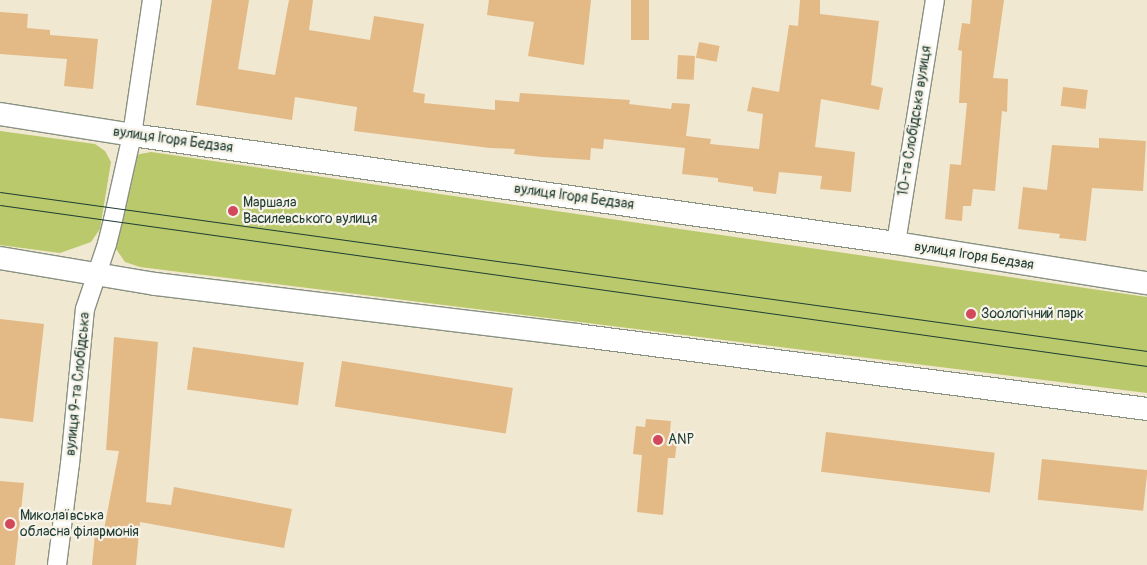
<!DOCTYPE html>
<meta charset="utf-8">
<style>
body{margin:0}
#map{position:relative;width:1147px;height:565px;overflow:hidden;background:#f0e8d0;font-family:Pangolin,sans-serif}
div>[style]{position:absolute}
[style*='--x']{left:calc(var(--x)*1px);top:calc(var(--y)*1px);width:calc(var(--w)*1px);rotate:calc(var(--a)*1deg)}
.green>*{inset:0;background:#b9c96b}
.building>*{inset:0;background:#e3b986;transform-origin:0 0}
.roads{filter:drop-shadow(1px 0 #889282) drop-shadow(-1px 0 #889282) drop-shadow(0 1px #889282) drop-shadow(0 -1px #889282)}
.minor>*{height:18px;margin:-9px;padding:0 9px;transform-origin:9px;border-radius:9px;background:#fff}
.tertiary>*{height:22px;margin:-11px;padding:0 11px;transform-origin:11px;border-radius:11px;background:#fff}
.tram>*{height:1px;margin:-0.5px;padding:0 0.5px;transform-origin:0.5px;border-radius:0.5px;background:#1f3d34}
.dots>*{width:14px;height:14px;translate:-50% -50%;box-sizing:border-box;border:2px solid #f7f3e8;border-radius:50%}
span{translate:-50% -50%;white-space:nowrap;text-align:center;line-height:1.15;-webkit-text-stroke:4.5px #f7f3e8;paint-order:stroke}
.street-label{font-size:14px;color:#1f3d34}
.poi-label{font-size:14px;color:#1f3d34}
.left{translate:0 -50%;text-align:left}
</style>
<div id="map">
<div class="green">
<i style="clip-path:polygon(0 131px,95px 144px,105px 151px,111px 162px,100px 229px,91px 242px,60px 253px,0 245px)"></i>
<i style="clip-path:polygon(151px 152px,1147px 297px,1147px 393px,140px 267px,125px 262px,112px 243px,135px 155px)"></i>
</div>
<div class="building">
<i style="clip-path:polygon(212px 0,249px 0,238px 69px,275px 75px,289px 0,313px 0,309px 30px,370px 40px,374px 16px,424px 24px,413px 92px,425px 94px,424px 103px,495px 110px,495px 100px,519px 102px,520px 93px,630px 100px,629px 104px,671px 109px,672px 103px,690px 104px,686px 136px,711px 139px,710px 144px,759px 149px,763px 114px,747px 111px,752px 87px,779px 92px,789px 25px,798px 26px,800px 0,820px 0,820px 14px,879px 21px,871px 85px,883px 88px,879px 110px,821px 99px,815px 147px,855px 152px,851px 192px,820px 189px,822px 176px,779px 172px,776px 194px,753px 191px,753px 187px,718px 182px,718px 178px,682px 174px,685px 148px,604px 139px,603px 149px,591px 148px,590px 160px,542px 157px,514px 154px,515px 149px,490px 148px,354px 131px,357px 107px,295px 97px,292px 120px,196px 105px)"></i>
<i style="clip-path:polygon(489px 0,591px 0,584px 65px,528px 56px,534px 22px,487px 15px)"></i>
<i style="left:631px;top:0;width:18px;height:40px"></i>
<i style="clip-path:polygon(972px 0,1004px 0,993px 78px,1008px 79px,1007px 112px,1002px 111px,995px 191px,973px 189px,971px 206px,963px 206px,962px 221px,945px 219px,950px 164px,961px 165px,967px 103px,959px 103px,962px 51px,958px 50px,962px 23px,970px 24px)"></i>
<i style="clip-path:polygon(0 12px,28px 14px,27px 28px,50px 30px,50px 35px,98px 39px,93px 89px,64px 86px,67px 59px,0 54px)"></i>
<i style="left:699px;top:42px;width:21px;height:16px;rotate:11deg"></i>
<i style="left:678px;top:55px;width:17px;height:24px;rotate:3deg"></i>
<i style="left:1063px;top:87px;width:25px;height:19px;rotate:7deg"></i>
<i style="clip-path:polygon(1099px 138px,1146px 141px,1143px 191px,1092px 188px,1086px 241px,1059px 238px,1060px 234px,1018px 229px,1023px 187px,1047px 190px,1052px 145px,1099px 148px)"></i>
<i style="clip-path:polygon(0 319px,44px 324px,33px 422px,0 418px)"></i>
<i style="clip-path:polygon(114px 337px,158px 342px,146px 502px,171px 505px,174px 487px,292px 509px,284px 548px,140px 522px,136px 565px,92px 565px,95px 534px,103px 535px,119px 451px,106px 450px)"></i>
<i style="left:193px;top:347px;width:112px;height:43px;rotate:8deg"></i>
<i style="left:342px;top:361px;width:173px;height:46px;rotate:9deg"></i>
<i style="clip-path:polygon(646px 419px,671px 421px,670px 431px,678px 432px,675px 458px,668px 458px,663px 515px,637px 512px,642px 455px,633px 454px,636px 426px,645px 427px)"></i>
<i style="left:826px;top:432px;width:170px;height:40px;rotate:7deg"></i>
<i style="left:1042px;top:459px;width:106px;height:41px;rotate:6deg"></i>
<i style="clip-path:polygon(0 481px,24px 483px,15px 565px,0 565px)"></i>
</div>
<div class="roads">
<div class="minor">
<i style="--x:896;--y:243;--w:246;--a:-80.9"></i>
<i style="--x:57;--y:565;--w:102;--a:-82.7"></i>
<i style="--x:70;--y:464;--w:156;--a:-84.5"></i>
<i style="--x:85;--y:309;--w:69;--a:-71.3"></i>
<i style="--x:107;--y:244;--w:25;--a:-76"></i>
<i style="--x:113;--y:220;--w:87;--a:-77.4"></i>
<i style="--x:132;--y:135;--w:136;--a:-81.6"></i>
</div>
<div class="tertiary">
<i style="--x:0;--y:114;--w:134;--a:9"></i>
<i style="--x:132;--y:135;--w:772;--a:8.05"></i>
<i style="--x:896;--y:243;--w:254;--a:9.1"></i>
<i style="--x:0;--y:258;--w:157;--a:9.5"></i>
<i style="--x:155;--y:284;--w:424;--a:6.9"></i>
<i style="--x:576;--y:335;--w:576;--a:7.38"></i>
</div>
</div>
<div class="tram">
<i style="--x:0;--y:192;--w:1158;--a:7.89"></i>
<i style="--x:0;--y:205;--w:1158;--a:7.99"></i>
</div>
<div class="dots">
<i style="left:233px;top:211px;background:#d1495b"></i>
<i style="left:971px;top:314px;background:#d1495b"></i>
<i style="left:658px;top:440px;background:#d1495b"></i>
<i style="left:10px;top:524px;background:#d1495b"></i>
</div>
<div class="street-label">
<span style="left:915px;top:121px;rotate:-81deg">10-та Слобідська вулиця</span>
<span style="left:173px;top:140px;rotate:8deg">вулиця Ігоря Бедзая</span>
<span style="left:574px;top:197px;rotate:8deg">вулиця Ігоря Бедзая</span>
<span style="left:974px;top:256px;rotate:9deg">вулиця Ігоря Бедзая</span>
<span style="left:78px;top:384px;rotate:-84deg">вулиця 9-та Слобідська</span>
</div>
<div class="poi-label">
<span class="left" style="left:243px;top:211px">Маршала<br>Василевського вулиця</span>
<span class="left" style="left:981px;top:314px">Зоологічний парк</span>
<span class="left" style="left:668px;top:440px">ANP</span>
<span class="left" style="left:20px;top:524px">Миколаївська<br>обласна філармонія</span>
</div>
</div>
